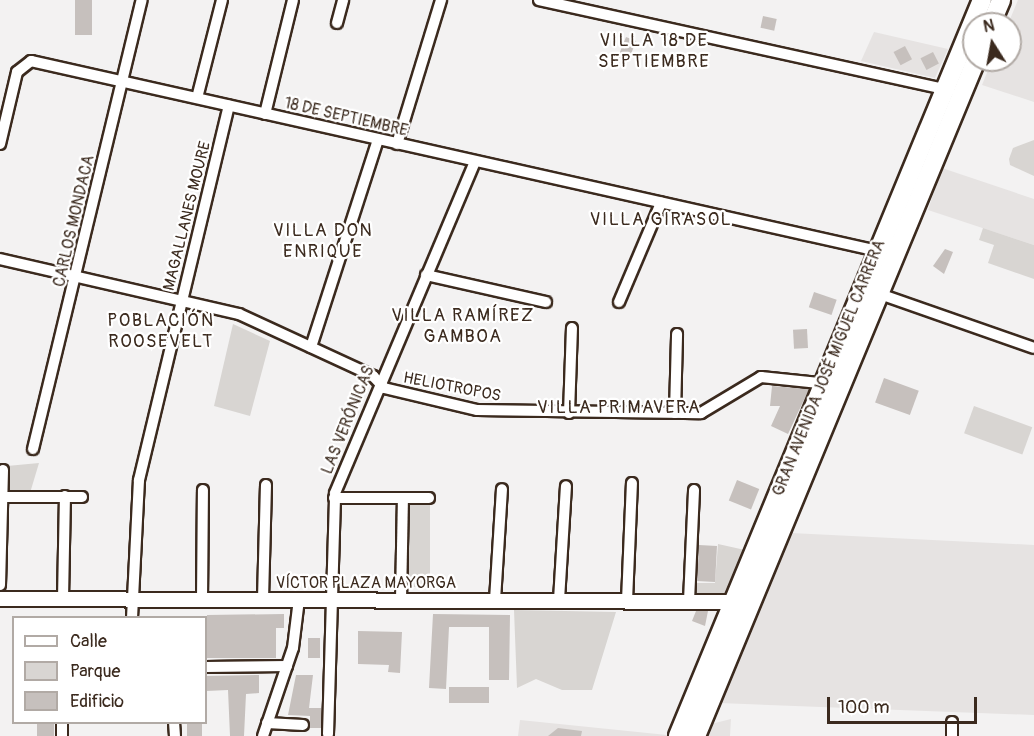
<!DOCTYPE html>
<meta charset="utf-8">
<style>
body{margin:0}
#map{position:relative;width:1034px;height:736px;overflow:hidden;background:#f3f2f2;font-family:Pangolin,sans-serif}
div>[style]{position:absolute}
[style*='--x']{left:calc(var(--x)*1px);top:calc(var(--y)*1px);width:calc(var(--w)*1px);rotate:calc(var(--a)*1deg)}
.built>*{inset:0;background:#e6e3e2}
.green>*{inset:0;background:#d8d5d2;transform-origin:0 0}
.building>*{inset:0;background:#c6c0bd;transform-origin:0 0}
.roads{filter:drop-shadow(2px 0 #3b2a1e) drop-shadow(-2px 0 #3b2a1e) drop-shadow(0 2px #3b2a1e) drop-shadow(0 -2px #3b2a1e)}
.minor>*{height:10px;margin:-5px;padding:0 5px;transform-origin:5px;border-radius:5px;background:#fff}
.tertiary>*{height:14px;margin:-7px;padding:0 7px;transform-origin:7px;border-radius:7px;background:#fff}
.primary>*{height:18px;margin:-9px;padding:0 9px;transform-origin:9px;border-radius:9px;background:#fff}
span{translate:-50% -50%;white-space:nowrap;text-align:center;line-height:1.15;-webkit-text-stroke:4.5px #fff;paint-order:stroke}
.street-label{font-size:16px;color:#3b2a1e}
.neighbourhood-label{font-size:18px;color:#3b2a1e;letter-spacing:1.5px}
.legend{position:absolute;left:12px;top:616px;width:195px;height:108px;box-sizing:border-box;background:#fff;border:2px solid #b1aaa5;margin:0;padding:8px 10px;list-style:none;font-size:18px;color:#3b2a1e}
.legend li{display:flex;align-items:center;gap:12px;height:30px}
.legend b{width:30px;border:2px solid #b1aaa5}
.north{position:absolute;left:962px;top:12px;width:60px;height:60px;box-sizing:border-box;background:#fff;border:2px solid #b1aaa5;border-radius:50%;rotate:349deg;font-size:16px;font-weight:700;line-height:24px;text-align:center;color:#3b2a1e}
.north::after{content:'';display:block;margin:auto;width:21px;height:27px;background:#3b2a1e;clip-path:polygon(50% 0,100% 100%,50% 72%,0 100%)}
.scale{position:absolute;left:827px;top:697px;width:150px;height:27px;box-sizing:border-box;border:3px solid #3b2a1e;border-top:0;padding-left:8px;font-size:18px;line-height:21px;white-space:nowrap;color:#3b2a1e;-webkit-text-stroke:4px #fff;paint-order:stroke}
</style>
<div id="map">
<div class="built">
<i style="clip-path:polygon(1018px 0,1034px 0,1034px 102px,982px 85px,992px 60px,1010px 60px,1008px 24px)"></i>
<i style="clip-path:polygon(874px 32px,948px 49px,935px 78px,861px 61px)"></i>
<i style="clip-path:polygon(942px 168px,1034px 199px,1034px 245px,928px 210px)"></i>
<i style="clip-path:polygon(791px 533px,1034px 545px,1034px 715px,719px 703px)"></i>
<i style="clip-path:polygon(731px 719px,730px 736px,518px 736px,520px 720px,667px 735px)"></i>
</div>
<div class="green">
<i style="clip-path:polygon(1034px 140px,1034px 176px,1010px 165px,1009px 159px,1013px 148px)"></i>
<i style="clip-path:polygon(983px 228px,1034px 245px,1034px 279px,988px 263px,994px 245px,979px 240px)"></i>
<i style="clip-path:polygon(233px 324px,270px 341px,250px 416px,214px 406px)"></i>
<i style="left:974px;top:406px;width:62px;height:29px;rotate:20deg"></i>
<i style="clip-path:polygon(39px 463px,30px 493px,8px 494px,7px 466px)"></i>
<i style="left:404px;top:505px;width:26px;height:82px"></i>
<i style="clip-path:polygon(718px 544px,745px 550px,725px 595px,690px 595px,690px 583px,715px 583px)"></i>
<i style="clip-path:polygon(514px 610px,616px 612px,592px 690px,562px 690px,536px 679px,517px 688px)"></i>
</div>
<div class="building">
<i style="left:75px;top:0;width:17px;height:35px"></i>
<i style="left:763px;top:16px;width:14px;height:12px;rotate:12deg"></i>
<i style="left:626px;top:37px;width:11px;height:22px;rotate:22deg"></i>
<i style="left:905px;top:46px;width:15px;height:13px;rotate:62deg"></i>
<i style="left:933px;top:52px;width:13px;height:14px;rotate:63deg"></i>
<i style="clip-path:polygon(945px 249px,953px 252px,944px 274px,933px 266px)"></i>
<i style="left:814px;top:292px;width:24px;height:16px;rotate:19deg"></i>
<i style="left:807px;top:329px;width:19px;height:14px;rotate:87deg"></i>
<i style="left:884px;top:378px;width:37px;height:26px;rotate:20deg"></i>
<i style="clip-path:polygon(772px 386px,809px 389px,788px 434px,771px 426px,780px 406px,770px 406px)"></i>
<i style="left:737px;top:480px;width:24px;height:22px;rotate:22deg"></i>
<i style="left:699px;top:545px;width:18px;height:36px;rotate:3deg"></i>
<i style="clip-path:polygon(696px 611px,708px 611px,705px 626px,692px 621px)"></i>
<i style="clip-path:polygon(284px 614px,284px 628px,276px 628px,276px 658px,206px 658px,207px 615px)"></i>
<i style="clip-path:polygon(433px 614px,510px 615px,509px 680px,489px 680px,489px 627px,449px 627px,446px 689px,429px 688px)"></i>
<i style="clip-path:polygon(358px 631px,402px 632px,400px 673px,388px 672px,389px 665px,358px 664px)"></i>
<i style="left:308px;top:638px;width:12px;height:20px"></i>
<i style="clip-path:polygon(259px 675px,259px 693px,246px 694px,244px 736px,230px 736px,228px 690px,206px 691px,206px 676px)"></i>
<i style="clip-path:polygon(296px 675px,313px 675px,309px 708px,321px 708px,321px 728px,310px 728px,310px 716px,288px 715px)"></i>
<i style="left:449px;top:687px;width:40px;height:16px"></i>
<i style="left:37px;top:723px;width:17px;height:13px"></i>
<i style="left:187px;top:723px;width:15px;height:13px"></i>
<i style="clip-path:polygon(558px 728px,582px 731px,581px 736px,548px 736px)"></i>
</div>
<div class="roads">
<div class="minor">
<i style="--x:539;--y:0;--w:420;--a:12.4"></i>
<i style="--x:337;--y:23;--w:24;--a:-75"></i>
<i style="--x:197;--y:98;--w:101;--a:-75.7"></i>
<i style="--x:265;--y:114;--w:117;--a:-76.2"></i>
<i style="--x:0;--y:144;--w:74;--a:-76.7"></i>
<i style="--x:17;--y:72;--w:18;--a:-38"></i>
<i style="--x:31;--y:61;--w:872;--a:12.65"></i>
<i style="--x:397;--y:144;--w:151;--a:-73"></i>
<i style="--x:0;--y:259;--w:245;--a:13"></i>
<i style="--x:239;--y:314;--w:148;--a:24.8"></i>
<i style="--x:373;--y:376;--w:16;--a:47"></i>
<i style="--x:384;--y:388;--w:96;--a:13.3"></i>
<i style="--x:477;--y:410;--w:224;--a:0.8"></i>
<i style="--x:701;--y:413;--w:70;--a:-31"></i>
<i style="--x:761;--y:377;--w:68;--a:5.9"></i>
<i style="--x:426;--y:275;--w:123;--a:12.7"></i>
<i style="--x:877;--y:293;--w:166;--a:19.3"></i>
<i style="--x:619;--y:302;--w:108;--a:-67"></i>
<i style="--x:311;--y:347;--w:218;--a:-72.1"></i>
<i style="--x:569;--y:413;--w:85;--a:-88"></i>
<i style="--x:675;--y:413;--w:79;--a:-88.5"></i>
<i style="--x:33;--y:449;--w:462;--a:-76.4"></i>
<i style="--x:2;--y:497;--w:80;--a:0"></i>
<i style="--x:334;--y:498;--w:95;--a:0"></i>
<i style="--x:0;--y:585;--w:115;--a:-88.5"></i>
<i style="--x:63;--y:599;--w:103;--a:-88.9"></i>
<i style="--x:202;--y:599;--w:109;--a:-89.5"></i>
<i style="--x:263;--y:599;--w:114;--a:-88.5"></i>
<i style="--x:401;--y:600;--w:102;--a:-88.9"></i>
<i style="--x:495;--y:600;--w:111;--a:-86.4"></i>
<i style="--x:559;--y:600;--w:114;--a:-86.5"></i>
<i style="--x:627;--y:601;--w:118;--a:-87.6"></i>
<i style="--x:689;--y:601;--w:111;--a:-87.4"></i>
<i style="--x:132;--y:618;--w:138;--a:-87.1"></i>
<i style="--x:139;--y:480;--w:385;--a:-76.5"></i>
<i style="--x:206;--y:667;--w:81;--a:-0.7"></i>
<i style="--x:174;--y:722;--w:14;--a:86"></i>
<i style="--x:952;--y:722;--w:14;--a:90"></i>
<i style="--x:267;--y:723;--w:36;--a:3"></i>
<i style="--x:328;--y:734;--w:241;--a:-88.3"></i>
<i style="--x:335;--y:493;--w:359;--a:-67.1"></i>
<i style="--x:62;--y:736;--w:14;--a:-90"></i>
<i style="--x:263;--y:736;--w:93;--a:-71.2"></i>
<i style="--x:293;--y:648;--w:49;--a:-83"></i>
</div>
<div class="tertiary">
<i style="--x:0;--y:599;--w:732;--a:0.23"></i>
</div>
<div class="primary">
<i style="--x:991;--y:24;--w:26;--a:-67"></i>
<i style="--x:678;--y:736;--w:796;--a:-67.56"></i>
<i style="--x:696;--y:736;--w:732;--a:-67.5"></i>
</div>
</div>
<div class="street-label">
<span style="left:346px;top:117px;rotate:13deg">18 DE SEPTIEMBRE</span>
<span style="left:187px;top:216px;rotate:-76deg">MAGALLANES MOURE</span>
<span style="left:74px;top:221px;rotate:-77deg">CARLOS MONDACA</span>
<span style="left:829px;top:368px;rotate:-68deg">GRAN AVENIDA JOSÉ MIGUEL CARRERA</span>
<span style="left:452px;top:387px;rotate:11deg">HELIOTROPOS</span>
<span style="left:348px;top:420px;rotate:-68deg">LAS VERÓNICAS</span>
<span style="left:366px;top:583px">VÍCTOR PLAZA MAYORGA</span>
</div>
<div class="neighbourhood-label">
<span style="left:654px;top:52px">VILLA 18 DE<br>SEPTIEMBRE</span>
<span style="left:661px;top:220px">VILLA GIRASOL</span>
<span style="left:323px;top:242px">VILLA DON<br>ENRIQUE</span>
<span style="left:463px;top:327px">VILLA RAMÍREZ<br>GAMBOA</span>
<span style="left:161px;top:332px">POBLACIÓN<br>ROOSEVELT</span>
<span style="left:619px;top:408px">VILLA PRIMAVERA</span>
</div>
<ul class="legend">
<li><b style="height:8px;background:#fff"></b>Calle</li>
<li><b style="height:16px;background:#d8d5d2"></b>Parque</li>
<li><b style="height:16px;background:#c6c0bd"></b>Edificio</li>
</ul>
<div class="north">N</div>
<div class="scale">100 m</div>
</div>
